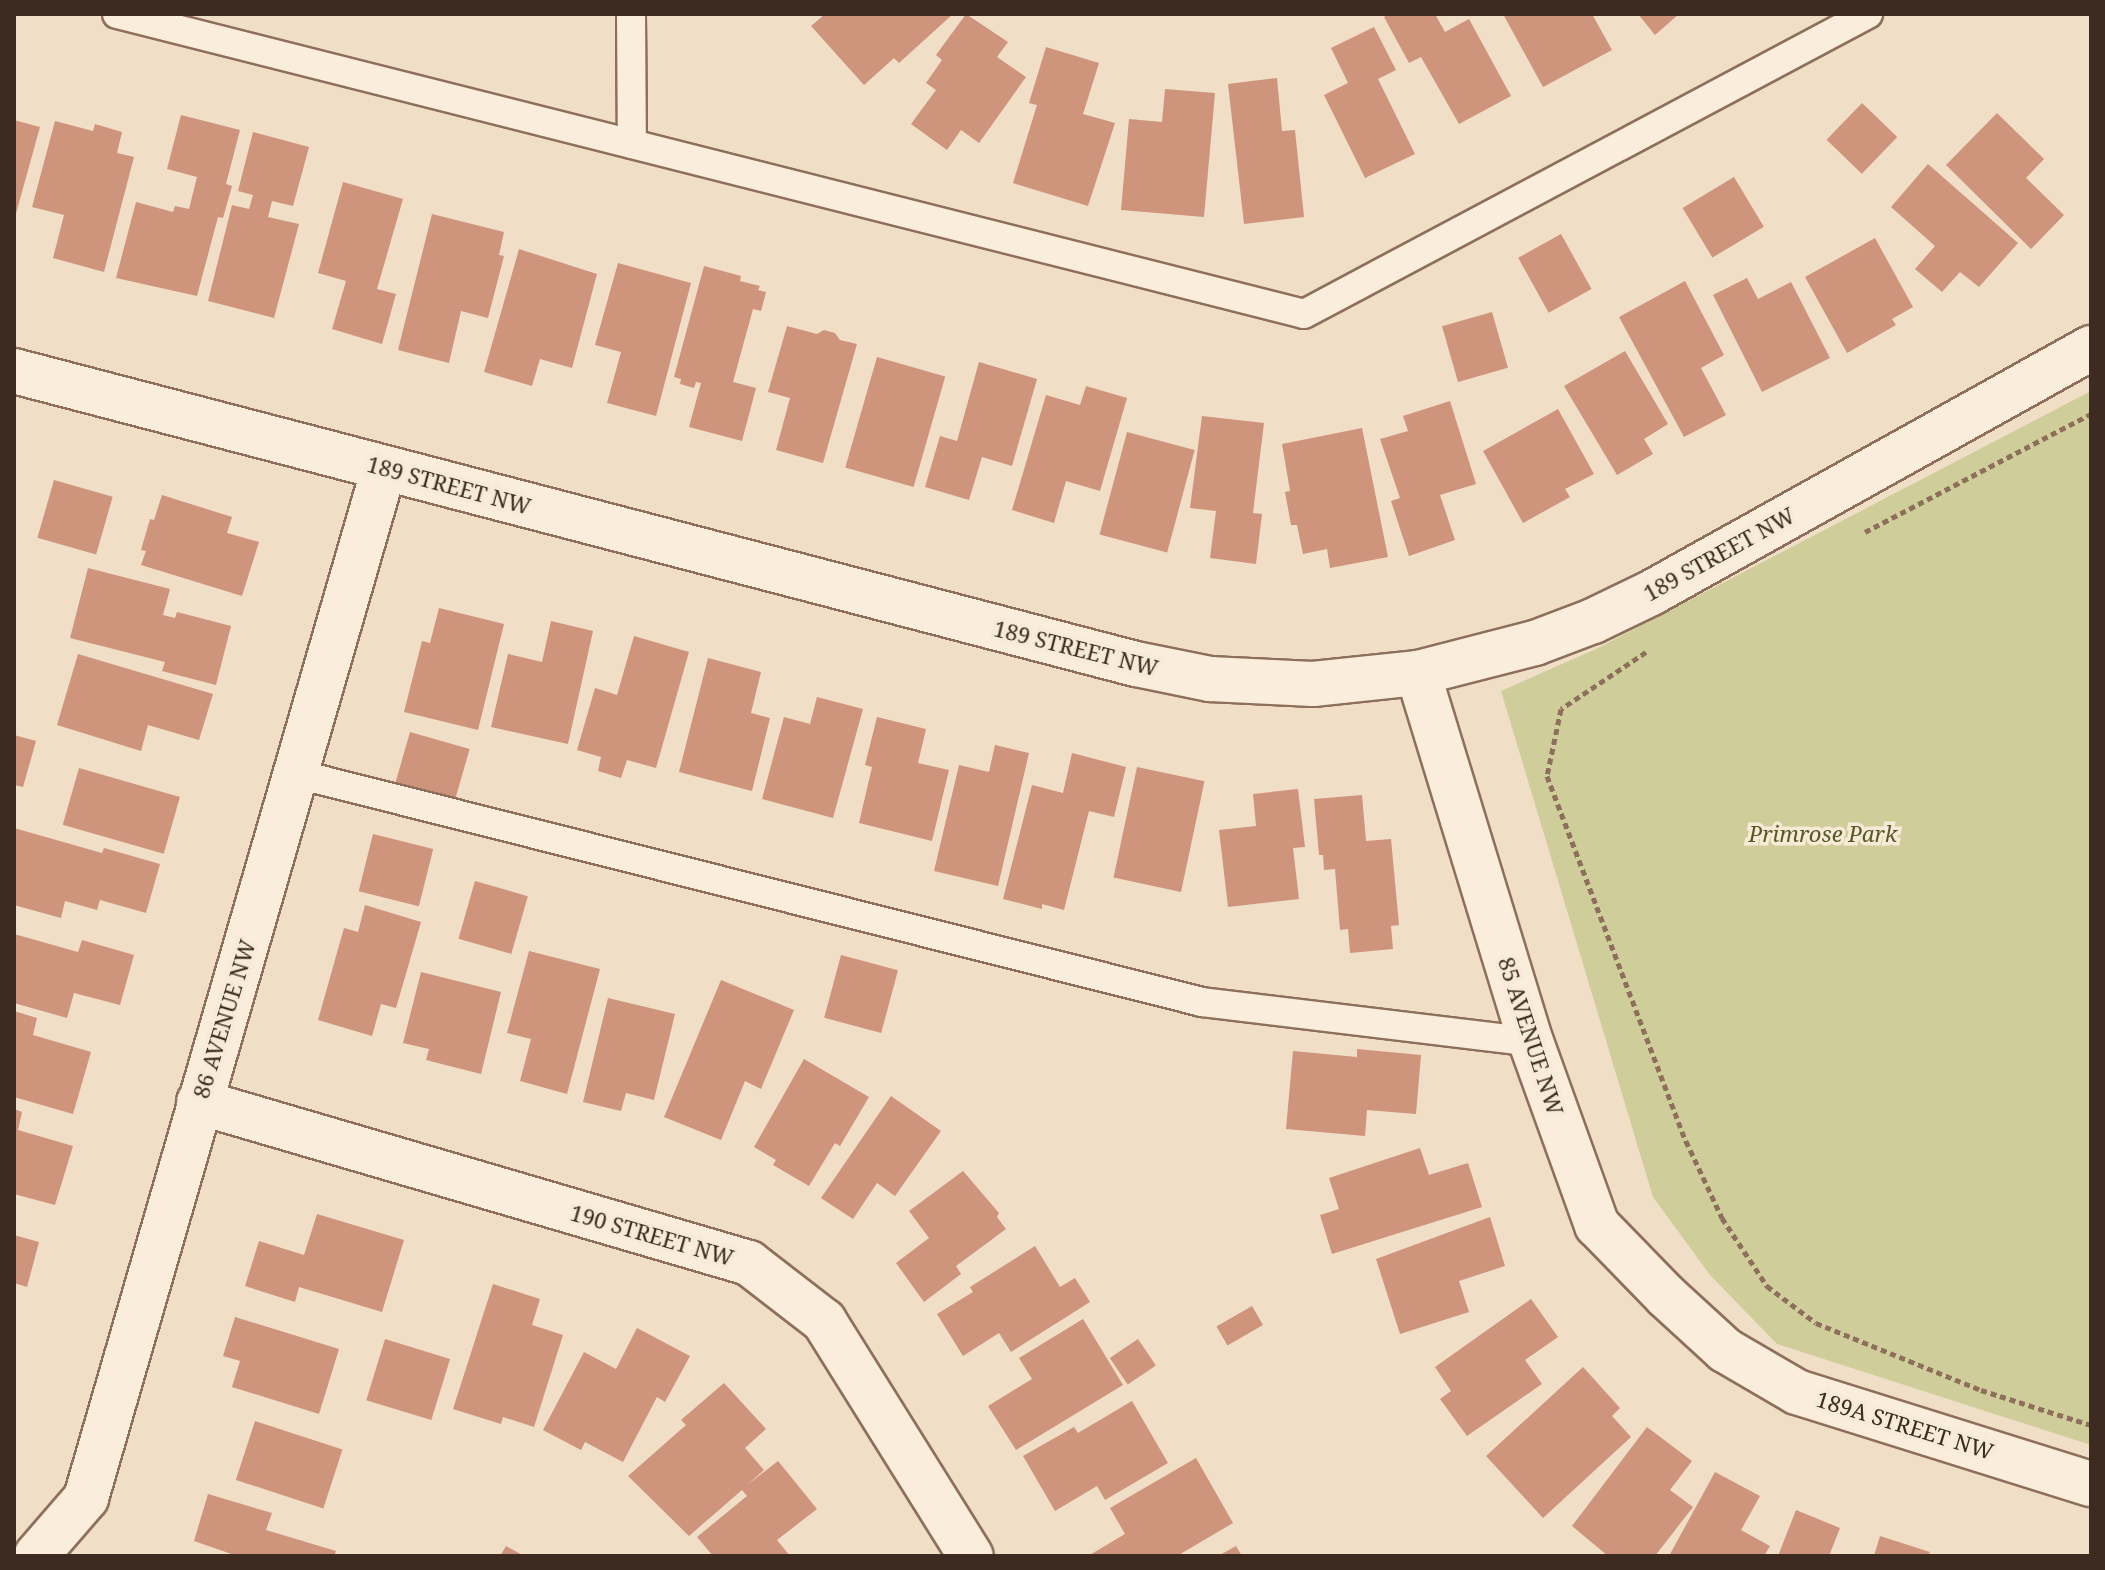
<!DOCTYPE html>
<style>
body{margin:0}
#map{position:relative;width:2105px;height:1570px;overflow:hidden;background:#f0dec7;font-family:"Noto Serif",serif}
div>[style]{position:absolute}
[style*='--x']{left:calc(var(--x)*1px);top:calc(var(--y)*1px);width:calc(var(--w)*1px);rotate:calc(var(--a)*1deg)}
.green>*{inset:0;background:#cfce9a}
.building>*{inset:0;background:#cf947c;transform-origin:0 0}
.path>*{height:5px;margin-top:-2.5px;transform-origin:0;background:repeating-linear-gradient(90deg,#8d6f5b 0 6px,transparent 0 10px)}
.roads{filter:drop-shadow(2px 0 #8d6f5b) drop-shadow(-2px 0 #8d6f5b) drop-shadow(0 2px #8d6f5b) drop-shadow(0 -2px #8d6f5b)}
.service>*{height:28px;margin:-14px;padding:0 14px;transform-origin:14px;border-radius:14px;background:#faeddb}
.minor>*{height:44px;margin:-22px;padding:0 22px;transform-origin:22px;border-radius:22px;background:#faeddb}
.tertiary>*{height:44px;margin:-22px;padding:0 22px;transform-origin:22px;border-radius:22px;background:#faeddb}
span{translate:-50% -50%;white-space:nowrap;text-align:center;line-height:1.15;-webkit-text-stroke:7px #f7ead7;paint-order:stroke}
.street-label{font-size:22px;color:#3d2a20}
.park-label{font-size:22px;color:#535a26;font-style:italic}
.frame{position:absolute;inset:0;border:16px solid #3d2a20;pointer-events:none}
</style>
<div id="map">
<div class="green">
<i style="clip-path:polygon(2091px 391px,2091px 1445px,1777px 1344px,1710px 1275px,1653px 1197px,1501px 691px,1596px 649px)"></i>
</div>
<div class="building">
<i style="clip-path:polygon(825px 14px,953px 14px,899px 63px,894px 58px,864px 85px,811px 26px)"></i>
<i style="clip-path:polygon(966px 14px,1008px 42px,997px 57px,1026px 77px,979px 143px,961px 130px,947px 150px,911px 124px,936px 90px,926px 83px,942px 60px,936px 55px)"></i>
<i style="clip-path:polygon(1389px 14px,1435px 14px,1445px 32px,1469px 19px,1511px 96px,1459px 124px,1421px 57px,1409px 63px,1384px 17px)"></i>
<i style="clip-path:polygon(1503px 14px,1592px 14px,1612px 50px,1543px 87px)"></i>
<i style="clip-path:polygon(1638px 14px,1679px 14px,1655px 35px)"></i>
<i style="clip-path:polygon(1374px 27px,1396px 70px,1378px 79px,1415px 154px,1365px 178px,1324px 95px,1348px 83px,1331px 48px)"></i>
<i style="clip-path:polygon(1046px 47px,1099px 63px,1083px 114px,1115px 123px,1088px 206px,1013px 183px,1037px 105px,1029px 103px)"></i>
<i style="clip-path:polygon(1277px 78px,1282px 131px,1295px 130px,1304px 217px,1244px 224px,1228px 84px)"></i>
<i style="clip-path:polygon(1165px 89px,1215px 93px,1204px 217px,1121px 210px,1129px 119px,1162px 122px)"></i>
<i style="left:1862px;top:103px;width:49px;height:51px;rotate:44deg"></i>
<i style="clip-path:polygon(1997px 113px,2044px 159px,2026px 178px,2064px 215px,2031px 249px,1946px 165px)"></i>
<i style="clip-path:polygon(181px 115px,240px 130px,226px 184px,232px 186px,223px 218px,218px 217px,197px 296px,116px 278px,136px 202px,173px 212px,175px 206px,189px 209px,197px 177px,167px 169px)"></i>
<i style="clip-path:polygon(14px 120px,40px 127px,15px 217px,14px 217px)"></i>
<i style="clip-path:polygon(55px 121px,93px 131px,95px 124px,122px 132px,117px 153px,134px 157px,104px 272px,53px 258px,64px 215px,32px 207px)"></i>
<i style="clip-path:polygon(253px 132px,309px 147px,293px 206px,272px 201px,268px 217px,299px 224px,274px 318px,208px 301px,232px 205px,249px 209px,253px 195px,238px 191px)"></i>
<i style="clip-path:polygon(1928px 164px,2018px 243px,1979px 287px,1960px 272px,1942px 292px,1915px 269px,1935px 246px,1891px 207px)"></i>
<i style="left:1734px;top:177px;width:58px;height:60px;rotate:59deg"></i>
<i style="clip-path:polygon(343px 182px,403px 199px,377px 289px,396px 294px,382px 344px,332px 329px,346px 281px,318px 273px)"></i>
<i style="clip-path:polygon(432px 214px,504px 232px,499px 255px,504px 256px,488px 318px,461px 311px,449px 363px,398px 350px)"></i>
<i style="left:1561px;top:234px;width:63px;height:49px;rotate:61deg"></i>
<i style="clip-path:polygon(1875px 238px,1913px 307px,1892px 319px,1896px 325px,1847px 353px,1805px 277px)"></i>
<i style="clip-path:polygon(519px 249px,597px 274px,572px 368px,540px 359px,532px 386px,484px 372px)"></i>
<i style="clip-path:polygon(618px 263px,691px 283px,656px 416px,607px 403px,621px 352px,595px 345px)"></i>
<i style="clip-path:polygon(704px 266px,741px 276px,740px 281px,760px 286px,758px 290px,766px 292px,761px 311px,753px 309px,733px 382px,756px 388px,742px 441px,689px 427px,701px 383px,696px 382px,694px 388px,680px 384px,681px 379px,674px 377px)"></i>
<i style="clip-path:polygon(1747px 278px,1758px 299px,1791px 282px,1830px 358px,1762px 392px,1713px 295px)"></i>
<i style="clip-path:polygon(1685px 281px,1724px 355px,1701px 368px,1726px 415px,1684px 437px,1619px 317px)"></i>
<i style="left:1492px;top:312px;width:58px;height:52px;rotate:74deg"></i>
<i style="clip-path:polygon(787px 326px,817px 334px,824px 330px,835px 333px,840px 340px,857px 344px,823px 463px,776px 450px,790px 398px,768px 392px)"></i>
<i style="clip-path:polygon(1625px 351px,1668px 424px,1644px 439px,1653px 454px,1617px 475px,1564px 386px)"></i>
<i style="left:877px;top:357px;width:71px;height:115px;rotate:16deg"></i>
<i style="clip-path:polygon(979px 362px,1037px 379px,1012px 466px,982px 457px,969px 500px,925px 487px,940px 436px,957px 441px)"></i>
<i style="clip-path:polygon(1086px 386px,1127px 398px,1100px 491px,1066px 481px,1054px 523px,1012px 510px,1046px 395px,1080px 405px)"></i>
<i style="clip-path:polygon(1450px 401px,1476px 484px,1440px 495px,1455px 540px,1409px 556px,1391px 501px,1400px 498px,1380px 439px,1408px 431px,1403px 416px)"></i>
<i style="clip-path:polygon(1558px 409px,1594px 474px,1565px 489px,1570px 497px,1523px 523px,1483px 451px)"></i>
<i style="clip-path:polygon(1202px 416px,1264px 423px,1253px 513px,1262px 514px,1256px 564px,1210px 558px,1216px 511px,1190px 508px)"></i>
<i style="clip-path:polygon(1362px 428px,1388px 557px,1330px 568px,1327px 549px,1303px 554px,1297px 525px,1291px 525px,1285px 492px,1290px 491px,1282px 444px)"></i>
<i style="left:1127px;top:432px;width:70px;height:106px;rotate:15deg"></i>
<i style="left:54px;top:480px;width:61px;height:60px;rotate:16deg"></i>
<i style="clip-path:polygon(162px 495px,232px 517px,227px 533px,259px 542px,242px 596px,141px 565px,146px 551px,141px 550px,150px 519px,154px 520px)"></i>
<i style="clip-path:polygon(88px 568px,170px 589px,163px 615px,175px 618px,177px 612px,231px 626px,216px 685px,162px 671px,165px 662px,70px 638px)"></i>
<i style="clip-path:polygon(439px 608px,504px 624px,478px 730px,404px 712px,422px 641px,430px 643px)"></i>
<i style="clip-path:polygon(551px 621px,593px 631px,568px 744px,491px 727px,508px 654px,542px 662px)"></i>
<i style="clip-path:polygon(634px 636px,689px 652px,656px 768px,627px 760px,621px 778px,598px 771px,601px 757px,577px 750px,595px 688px,617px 695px)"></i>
<i style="clip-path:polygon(78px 654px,213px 694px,199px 740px,148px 725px,141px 751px,57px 725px)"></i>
<i style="clip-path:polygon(708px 658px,761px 672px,751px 713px,770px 718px,752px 791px,679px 772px)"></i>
<i style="clip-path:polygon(817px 697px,863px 709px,833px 818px,762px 799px,784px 717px,810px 724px)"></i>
<i style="clip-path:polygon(877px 717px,926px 729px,918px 763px,949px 770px,932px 841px,859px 823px,872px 767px,865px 765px)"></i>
<i style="left:410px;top:732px;width:62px;height:60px;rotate:16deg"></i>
<i style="clip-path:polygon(14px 735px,36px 741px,23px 787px,14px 785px)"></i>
<i style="clip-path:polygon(995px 745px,1029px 753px,998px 886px,934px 871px,959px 765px,989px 772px)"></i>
<i style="clip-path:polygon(1072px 753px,1126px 767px,1114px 817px,1089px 811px,1064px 910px,1042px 904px,1042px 909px,1003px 899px,1032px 785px,1063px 793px)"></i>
<i style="left:1137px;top:767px;width:69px;height:113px;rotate:12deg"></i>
<i style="left:79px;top:768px;width:105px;height:59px;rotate:16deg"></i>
<i style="clip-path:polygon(1298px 789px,1305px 847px,1293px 848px,1299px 899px,1228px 907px,1219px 830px,1256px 826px,1253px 794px)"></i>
<i style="clip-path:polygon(1362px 795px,1366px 841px,1391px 839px,1399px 925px,1391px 926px,1393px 949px,1350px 953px,1348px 929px,1340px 930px,1335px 869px,1324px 870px,1323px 855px,1319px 855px,1314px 799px)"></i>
<i style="clip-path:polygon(14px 828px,102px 853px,104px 848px,160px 864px,146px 913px,100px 900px,97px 910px,65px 901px,61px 918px,14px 905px)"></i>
<i style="left:373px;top:834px;width:62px;height:59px;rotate:14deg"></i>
<i style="left:475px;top:881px;width:55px;height:60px;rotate:16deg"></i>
<i style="clip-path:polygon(365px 905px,421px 922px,396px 1008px,381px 1004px,372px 1036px,318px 1020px,344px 928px,358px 932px)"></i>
<i style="clip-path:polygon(14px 934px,78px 952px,82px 940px,134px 955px,120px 1005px,74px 993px,67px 1018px,14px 1003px)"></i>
<i style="clip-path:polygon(529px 951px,600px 969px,567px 1094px,520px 1081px,531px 1039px,507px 1033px)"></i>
<i style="left:841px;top:955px;width:59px;height:65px;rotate:15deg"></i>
<i style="clip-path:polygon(421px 972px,501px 992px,481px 1074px,426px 1060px,429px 1049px,403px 1043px)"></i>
<i style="clip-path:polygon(721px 980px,794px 1010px,761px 1089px,745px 1081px,721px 1140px,664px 1117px)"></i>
<i style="clip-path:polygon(608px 998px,675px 1014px,654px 1100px,626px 1093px,621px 1111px,583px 1102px)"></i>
<i style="clip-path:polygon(14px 1011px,37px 1018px,33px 1035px,91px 1052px,73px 1114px,14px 1097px)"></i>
<i style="clip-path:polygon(1357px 1049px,1421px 1055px,1416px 1114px,1367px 1110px,1365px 1136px,1286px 1129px,1293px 1051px,1357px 1057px)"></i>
<i style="clip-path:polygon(804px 1059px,869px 1097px,840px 1146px,835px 1143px,809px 1186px,773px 1165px,776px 1160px,754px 1147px)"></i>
<i style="clip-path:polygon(891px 1096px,941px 1131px,895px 1196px,877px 1183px,853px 1219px,821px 1198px)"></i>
<i style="clip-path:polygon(14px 1109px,22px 1112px,18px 1130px,73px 1146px,55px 1205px,14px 1194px)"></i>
<i style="clip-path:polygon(1420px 1148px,1429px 1175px,1468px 1163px,1482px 1207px,1332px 1254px,1320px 1215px,1339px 1209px,1329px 1178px)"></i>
<i style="clip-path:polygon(963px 1171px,999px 1213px,997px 1217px,1006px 1229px,956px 1266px,961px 1274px,924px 1302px,896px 1263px,929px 1238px,909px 1211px)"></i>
<i style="clip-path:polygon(317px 1214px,404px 1240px,382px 1312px,299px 1287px,295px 1302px,245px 1286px,259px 1241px,304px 1255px)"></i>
<i style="clip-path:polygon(1490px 1217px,1505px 1266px,1459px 1281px,1469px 1312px,1400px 1334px,1376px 1259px)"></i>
<i style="clip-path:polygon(14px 1235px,39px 1242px,27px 1287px,14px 1283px)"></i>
<i style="clip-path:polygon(1035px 1246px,1060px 1287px,1075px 1278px,1090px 1302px,1011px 1352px,999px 1333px,963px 1356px,937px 1314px,973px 1292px,970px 1287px)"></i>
<i style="clip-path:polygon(493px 1284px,540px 1299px,532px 1325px,563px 1335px,534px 1427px,503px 1417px,501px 1424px,453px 1409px)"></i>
<i style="clip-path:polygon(1531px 1299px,1558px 1337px,1525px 1360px,1542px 1384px,1467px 1436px,1440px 1399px,1451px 1391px,1435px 1367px)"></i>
<i style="left:1252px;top:1306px;width:22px;height:41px;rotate:60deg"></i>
<i style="clip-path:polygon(235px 1317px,339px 1349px,319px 1414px,232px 1387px,240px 1361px,223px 1356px)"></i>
<i style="clip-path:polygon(1083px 1319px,1123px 1385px,1016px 1450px,988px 1406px,1032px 1379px,1019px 1358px)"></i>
<i style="clip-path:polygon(637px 1328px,690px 1356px,665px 1402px,657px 1397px,623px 1462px,585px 1442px,581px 1450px,543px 1430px,584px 1352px,616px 1369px)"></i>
<i style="left:385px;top:1339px;width:68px;height:64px;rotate:17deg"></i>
<i style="left:1138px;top:1339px;width:32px;height:34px;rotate:56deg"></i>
<i style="clip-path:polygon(1583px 1367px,1620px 1408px,1612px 1416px,1631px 1437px,1543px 1518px,1486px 1456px)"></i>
<i style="clip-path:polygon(724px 1383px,766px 1429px,745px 1448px,764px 1470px,747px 1485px,778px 1461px,817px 1509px,777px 1540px,790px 1556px,713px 1556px,697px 1537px,747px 1496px,742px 1490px,689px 1536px,628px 1476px,686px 1425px,681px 1420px)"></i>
<i style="clip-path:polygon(1132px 1401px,1168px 1463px,1105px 1500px,1097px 1486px,1055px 1511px,1023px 1456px,1074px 1427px,1078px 1433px)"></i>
<i style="left:255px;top:1421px;width:92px;height:62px;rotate:18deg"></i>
<i style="clip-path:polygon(1647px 1427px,1692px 1461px,1670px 1490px,1693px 1507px,1655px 1556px,1608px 1556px,1572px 1526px)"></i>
<i style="clip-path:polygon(1196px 1458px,1233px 1523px,1177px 1556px,1088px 1556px,1125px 1534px,1110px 1508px)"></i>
<i style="clip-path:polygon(1715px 1472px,1760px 1496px,1741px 1530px,1770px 1546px,1764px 1556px,1669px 1556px)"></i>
<i style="clip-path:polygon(208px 1494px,272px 1513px,266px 1530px,336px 1551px,334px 1556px,237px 1556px,194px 1541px)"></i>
<i style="clip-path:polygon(1796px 1510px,1840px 1528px,1829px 1556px,1778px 1556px)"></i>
<i style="clip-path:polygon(1880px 1536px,1930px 1552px,1928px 1556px,1874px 1556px)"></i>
<i style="clip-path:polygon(506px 1546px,524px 1556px,500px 1556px)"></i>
<i style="clip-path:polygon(1236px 1546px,1242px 1556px,1218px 1556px)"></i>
</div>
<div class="path">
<i style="--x:1865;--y:532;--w:255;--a:-27.6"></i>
<i style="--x:1646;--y:652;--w:102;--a:146.2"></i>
<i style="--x:1561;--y:709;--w:68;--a:101.8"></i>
<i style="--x:1547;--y:776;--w:391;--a:69.2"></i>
<i style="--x:1686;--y:1141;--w:85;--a:64.9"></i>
<i style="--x:1722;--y:1218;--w:82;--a:56.5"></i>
<i style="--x:1767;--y:1286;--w:61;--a:37.1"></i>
<i style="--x:1816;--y:1323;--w:178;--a:22.1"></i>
<i style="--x:1981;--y:1390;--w:115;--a:17.7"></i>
</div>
<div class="roads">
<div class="service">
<i style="--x:117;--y:14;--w:1224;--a:14.18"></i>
<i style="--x:1304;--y:314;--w:639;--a:-28.01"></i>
<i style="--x:631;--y:14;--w:130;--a:89.6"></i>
<i style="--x:297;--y:774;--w:933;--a:14.14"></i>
<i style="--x:1202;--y:1002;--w:331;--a:6.9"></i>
</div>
<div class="minor">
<i style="--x:1418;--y:673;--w:386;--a:73"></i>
<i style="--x:1531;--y:1042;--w:195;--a:70.2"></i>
<i style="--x:1597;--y:1225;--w:99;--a:45.8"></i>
<i style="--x:1666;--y:1296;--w:80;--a:42.5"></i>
<i style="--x:1725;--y:1350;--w:83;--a:30.3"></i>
<i style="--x:1797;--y:1392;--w:308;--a:17.4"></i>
<i style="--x:199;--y:1102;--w:573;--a:16.32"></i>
<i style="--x:749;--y:1263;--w:95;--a:37.7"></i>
<i style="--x:824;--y:1321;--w:277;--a:58"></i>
<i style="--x:36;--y:1556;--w:77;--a:-49.2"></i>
<i style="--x:86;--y:1498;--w:1072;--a:-73.86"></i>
</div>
<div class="tertiary">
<i style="--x:14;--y:371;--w:1160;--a:14.64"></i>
<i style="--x:1136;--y:664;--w:76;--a:11.5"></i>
<i style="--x:1210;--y:679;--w:103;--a:2.8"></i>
<i style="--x:1313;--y:684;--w:106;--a:-6"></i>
<i style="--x:1418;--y:673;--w:121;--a:-14.4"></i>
<i style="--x:1535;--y:643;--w:62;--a:-20.8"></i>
<i style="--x:1593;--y:621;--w:64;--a:-25.8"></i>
<i style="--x:1651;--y:593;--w:504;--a:-29.11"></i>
</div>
</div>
<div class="street-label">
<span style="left:449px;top:485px;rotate:15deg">189 STREET NW</span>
<span style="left:1719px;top:554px;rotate:-29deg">189 STREET NW</span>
<span style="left:1076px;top:648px;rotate:14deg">189 STREET NW</span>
<span style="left:224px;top:1019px;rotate:-73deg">86 AVENUE NW</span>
<span style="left:1531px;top:1036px;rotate:72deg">85 AVENUE NW</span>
<span style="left:652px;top:1235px;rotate:16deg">190 STREET NW</span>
<span style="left:1905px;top:1425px;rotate:17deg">189A STREET NW</span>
</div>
<div class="park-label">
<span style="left:1823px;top:834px">Primrose Park</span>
</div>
<div class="frame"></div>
</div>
